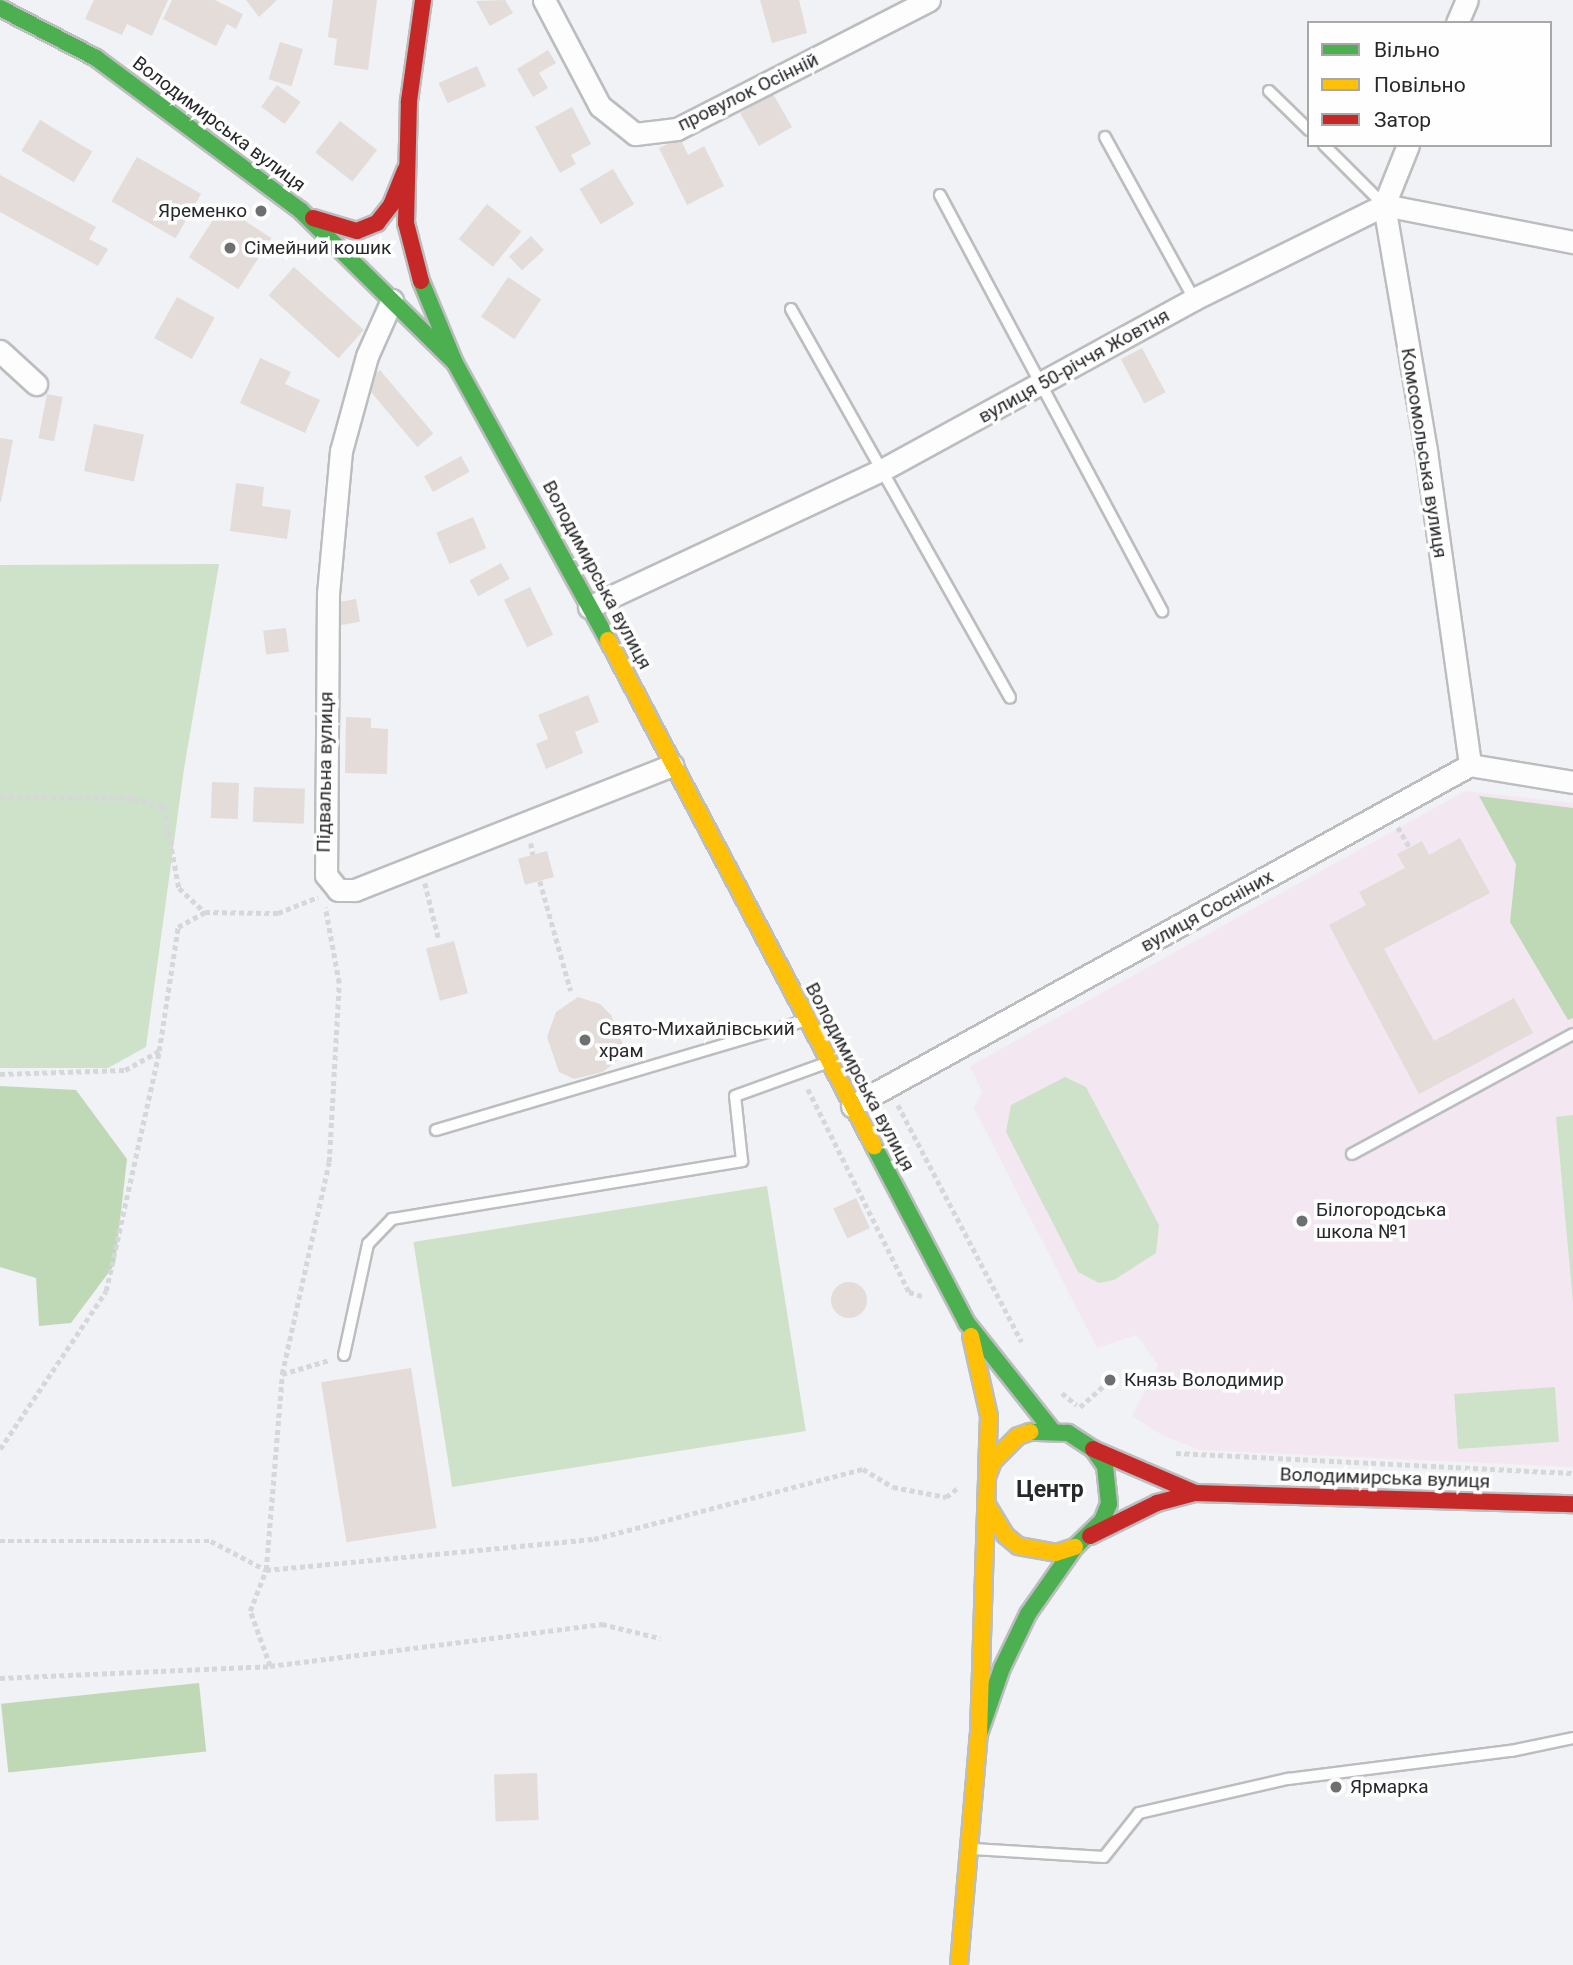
<!DOCTYPE html>
<meta charset="utf-8">
<style>
body{margin:0}
#map{position:relative;width:1573px;height:1965px;overflow:hidden;background:#f0f2f5;font-family:Roboto,sans-serif}
div>[style]{position:absolute}
[style*='--x']{left:calc(var(--x)*1px);top:calc(var(--y)*1px);width:calc(var(--w)*1px);rotate:calc(var(--a)*1deg)}
.education>*{inset:0;background:#f3e8f1}
.green>*{inset:0;background:#cee2c9;transform-origin:0 0}
.forest>*{inset:0;background:#bfd9b7;transform-origin:0 0}
.building>*{inset:0;background:#e3dcd8;transform-origin:0 0}
.round{border-radius:50%}
.path>*{height:4.5px;margin-top:-2.25px;transform-origin:0;background:repeating-linear-gradient(90deg,#d6d7d8 0 5px,transparent 0 8.5px)}
.roads{filter:drop-shadow(2px 0 #bbbdbf) drop-shadow(-2px 0 #bbbdbf) drop-shadow(0 2px #bbbdbf) drop-shadow(0 -2px #bbbdbf)}
.lane>*{height:10px;margin:-5px;padding:0 5px;transform-origin:5px;border-radius:5px;background:#fdfdfe}
.street>*{height:21px;margin:-10.5px;padding:0 10.5px;transform-origin:10.5px;border-radius:10.5px;background:#fdfdfe}
.fast>*{height:16px;margin:-8px;padding:0 8px;transform-origin:8px;border-radius:8px;background:#4caf50}
.slow>*{height:16px;margin:-8px;padding:0 8px;transform-origin:8px;border-radius:8px;background:#ffc107}
.jam>*{height:16px;margin:-8px;padding:0 8px;transform-origin:8px;border-radius:8px;background:#c62828}
.dots>*{width:19px;height:19px;translate:-50% -50%;box-sizing:border-box;border:4px solid #fefefe;border-radius:50%}
span{translate:-50% -50%;white-space:nowrap;text-align:center;line-height:1.15;-webkit-text-stroke:7px #fefefe;paint-order:stroke}
.street-label{font-size:19px;color:#27282a}
.poi-label{font-size:19px;color:#27282a}
.right{translate:-100% -50%;text-align:right}
.left{translate:0 -50%;text-align:left}
.quarter-label{font-size:23px;color:#27282a;font-weight:700}
.legend{position:absolute;left:1307px;top:21px;width:245px;height:126px;box-sizing:border-box;background:#fefefe;border:2px solid #a8a8a9;margin:0;padding:9px 12px;list-style:none;font-size:21px;color:#27282a}
.legend li{display:flex;align-items:center;gap:14px;height:35px}
.legend b{width:35px;border:2px solid #a8a8a9}
</style>
<div id="map">
<div class="education">
<i style="clip-path:polygon(1465px 791px,1573px 803px,1573px 1467px,1200px 1450px,1162px 1435px,1132px 1416px,1158px 1365px,1136px 1335px,1097px 1348px,974px 1108px,982px 1092px,970px 1066px)"></i>
</div>
<div class="green">
<i style="clip-path:polygon(219px 564px,184px 769px,146px 1047px,108px 1068px,0 1068px,0 565px)"></i>
<i style="clip-path:polygon(1065px 1077px,1086px 1087px,1159px 1225px,1156px 1253px,1114px 1280px,1099px 1283px,1078px 1272px,1006px 1132px,1011px 1105px)"></i>
<i style="clip-path:polygon(1573px 1115px,1573px 1303px,1556px 1117px)"></i>
<i style="left:767px;top:1186px;width:248px;height:358px;rotate:81deg"></i>
<i style="left:1555px;top:1387px;width:55px;height:101px;rotate:86deg"></i>
</div>
<div class="forest">
<i style="clip-path:polygon(1479px 796px,1573px 808px,1573px 1018px,1568px 1020px,1510px 922px,1516px 864px)"></i>
<i style="clip-path:polygon(0 1086px,76px 1090px,127px 1159px,115px 1264px,71px 1323px,39px 1326px,36px 1278px,0 1267px)"></i>
<i style="left:199px;top:1683px;width:69px;height:199px;rotate:84deg"></i>
</div>
<div class="building">
<i style="clip-path:polygon(94px 0,168px 0,152px 36px,127px 24px,122px 35px,85px 19px)"></i>
<i style="clip-path:polygon(172px 0,215px 0,243px 14px,236px 29px,227px 24px,216px 46px,163px 19px)"></i>
<i style="clip-path:polygon(246px 0,277px 0,259px 17px)"></i>
<i style="clip-path:polygon(333px 0,377px 0,368px 70px,334px 65px,337px 39px,328px 37px)"></i>
<i style="clip-path:polygon(505px 0,513px 13px,490px 26px,476px 1px)"></i>
<i style="clip-path:polygon(760px 0,799px 0,807px 33px,772px 43px)"></i>
<i style="left:280px;top:42px;width:24px;height:39px;rotate:17deg"></i>
<i style="clip-path:polygon(548px 50px,556px 63px,539px 73px,548px 88px,533px 97px,517px 69px)"></i>
<i style="left:477px;top:66px;width:22px;height:42px;rotate:66deg"></i>
<i style="left:277px;top:85px;width:29px;height:27px;rotate:36deg"></i>
<i style="left:773px;top:94px;width:38px;height:38px;rotate:60deg"></i>
<i style="clip-path:polygon(572px 107px,591px 144px,571px 155px,576px 164px,560px 173px,535px 127px)"></i>
<i style="left:40px;top:120px;width:61px;height:36px;rotate:31deg"></i>
<i style="left:340px;top:121px;width:47px;height:40px;rotate:38deg"></i>
<i style="clip-path:polygon(680px 138px,688px 155px,704px 146px,724px 186px,687px 205px,659px 148px)"></i>
<i style="left:137px;top:157px;width:74px;height:51px;rotate:30deg"></i>
<i style="left:613px;top:169px;width:41px;height:39px;rotate:59deg"></i>
<i style="clip-path:polygon(0 175px,96px 227px,89px 239px,108px 249px,98px 266px,0 212px)"></i>
<i style="left:487px;top:204px;width:44px;height:45px;rotate:39deg"></i>
<i style="left:222px;top:206px;width:59px;height:61px;rotate:33deg"></i>
<i style="left:531px;top:236px;width:19px;height:30px;rotate:47deg"></i>
<i style="left:294px;top:267px;width:94px;height:38px;rotate:42deg"></i>
<i style="left:508px;top:277px;width:40px;height:48px;rotate:34deg"></i>
<i style="left:177px;top:297px;width:43px;height:47px;rotate:29deg"></i>
<i style="left:1142px;top:348px;width:50px;height:24px;rotate:62deg"></i>
<i style="clip-path:polygon(260px 358px,291px 372px,285px 384px,320px 400px,305px 433px,240px 403px)"></i>
<i style="left:380px;top:370px;width:83px;height:21px;rotate:50deg"></i>
<i style="left:47px;top:394px;width:16px;height:45px;rotate:11deg"></i>
<i style="left:94px;top:424px;width:51px;height:48px;rotate:12deg"></i>
<i style="clip-path:polygon(0 438px,13px 440px,1px 502px,0 502px)"></i>
<i style="left:461px;top:456px;width:18px;height:42px;rotate:61deg"></i>
<i style="clip-path:polygon(236px 483px,264px 487px,262px 506px,291px 510px,287px 539px,230px 531px)"></i>
<i style="left:473px;top:517px;width:34px;height:40px;rotate:67deg"></i>
<i style="left:501px;top:563px;width:18px;height:36px;rotate:61deg"></i>
<i style="left:530px;top:587px;width:53px;height:29px;rotate:64deg"></i>
<i style="left:356px;top:599px;width:23px;height:23px;rotate:80deg"></i>
<i style="left:286px;top:628px;width:24px;height:23px;rotate:83deg"></i>
<i style="clip-path:polygon(588px 695px,599px 722px,575px 732px,583px 753px,546px 769px,536px 744px,548px 739px,538px 715px)"></i>
<i style="clip-path:polygon(346px 717px,371px 718px,371px 728px,388px 729px,387px 774px,345px 773px)"></i>
<i style="left:212px;top:782px;width:27px;height:36px;rotate:2deg"></i>
<i style="left:254px;top:787px;width:51px;height:35px;rotate:2deg"></i>
<i style="clip-path:polygon(1460px 838px,1490px 893px,1384px 949px,1434px 1041px,1514px 998px,1533px 1033px,1419px 1094px,1329px 925px,1366px 905px,1359px 892px,1405px 868px,1397px 854px,1422px 841px,1429px 855px)"></i>
<i style="left:547px;top:851px;width:27px;height:30px;rotate:75deg"></i>
<i style="left:454px;top:941px;width:54px;height:29px;rotate:75deg"></i>
<i style="clip-path:polygon(578px 997px,600px 1004px,611px 1015px,623px 1044px,618px 1060px,603px 1072px,574px 1079px,559px 1072px,547px 1037px,556px 1012px)"></i>
<i style="left:856px;top:1198px;width:33px;height:25px;rotate:65deg"></i>
<i class="round" style="left:831px;top:1282px;width:36px;height:36px"></i>
<i style="left:411px;top:1368px;width:162px;height:91px;rotate:81deg"></i>
<i style="left:537px;top:1773px;width:47px;height:43px;rotate:88deg"></i>
</div>
<div class="path">
<i style="--x:0;--y:797;--w:134;--a:0.4"></i>
<i style="--x:134;--y:798;--w:31;--a:17"></i>
<i style="--x:164;--y:807;--w:82;--a:79.5"></i>
<i style="--x:179;--y:888;--w:35;--a:43"></i>
<i style="--x:1398;--y:827;--w:24;--a:60"></i>
<i style="--x:531;--y:843;--w:12;--a:81"></i>
<i style="--x:540;--y:881;--w:114;--a:74.3"></i>
<i style="--x:425;--y:883;--w:59;--a:76.2"></i>
<i style="--x:0;--y:1074;--w:125;--a:-1.8"></i>
<i style="--x:125;--y:1070;--w:39;--a:-29"></i>
<i style="--x:159;--y:1051;--w:125;--a:-81.3"></i>
<i style="--x:178;--y:927;--w:31;--a:-29"></i>
<i style="--x:205;--y:912;--w:73;--a:0.8"></i>
<i style="--x:278;--y:913;--w:43;--a:-21.8"></i>
<i style="--x:808;--y:1089;--w:227;--a:63.5"></i>
<i style="--x:909;--y:1292;--w:14;--a:17"></i>
<i style="--x:898;--y:1105;--w:267;--a:62.4"></i>
<i style="--x:282;--y:1374;--w:50;--a:-16.3"></i>
<i style="--x:1062;--y:1393;--w:19;--a:39"></i>
<i style="--x:1080;--y:1407;--w:40;--a:-42"></i>
<i style="--x:0;--y:1449;--w:190;--a:-56.1"></i>
<i style="--x:106;--y:1291;--w:246;--a:-77.5"></i>
<i style="--x:1176;--y:1453;--w:398;--a:2.9"></i>
<i style="--x:0;--y:1541;--w:211;--a:0"></i>
<i style="--x:211;--y:1541;--w:62;--a:27.8"></i>
<i style="--x:266;--y:1570;--w:329;--a:-5.4"></i>
<i style="--x:594;--y:1539;--w:278;--a:-14.6"></i>
<i style="--x:863;--y:1469;--w:35;--a:31"></i>
<i style="--x:893;--y:1487;--w:54;--a:10.7"></i>
<i style="--x:946;--y:1497;--w:16;--a:-38"></i>
<i style="--x:270;--y:1666;--w:59;--a:-110"></i>
<i style="--x:250;--y:1611;--w:44;--a:-68.7"></i>
<i style="--x:266;--y:1570;--w:197;--a:-85.3"></i>
<i style="--x:282;--y:1374;--w:217;--a:-77.5"></i>
<i style="--x:329;--y:1162;--w:179;--a:-86.8"></i>
<i style="--x:339;--y:983;--w:77;--a:-100.4"></i>
<i style="--x:0;--y:1678;--w:270;--a:-2.5"></i>
<i style="--x:270;--y:1666;--w:335;--a:-7.2"></i>
<i style="--x:602;--y:1624;--w:60;--a:13.6"></i>
</div>
<div class="roads">
<div class="lane">
<i style="--x:1269;--y:91;--w:56;--a:44.3"></i>
<i style="--x:1105;--y:137;--w:185;--a:61.2"></i>
<i style="--x:1324;--y:145;--w:85;--a:45"></i>
<i style="--x:940;--y:195;--w:472;--a:61.9"></i>
<i style="--x:791;--y:309;--w:446;--a:60.6"></i>
<i style="--x:436;--y:1130;--w:383;--a:-16.5"></i>
<i style="--x:1352;--y:1154;--w:251;--a:-28.5"></i>
<i style="--x:344;--y:1355;--w:114;--a:-77.8"></i>
<i style="--x:368;--y:1244;--w:35;--a:-46"></i>
<i style="--x:392;--y:1219;--w:355;--a:-9.4"></i>
<i style="--x:742;--y:1161;--w:65;--a:-96.1"></i>
<i style="--x:735;--y:1096;--w:97;--a:-19.9"></i>
<i style="--x:973;--y:1849;--w:131;--a:3.5"></i>
<i style="--x:1104;--y:1857;--w:56;--a:-51.5"></i>
<i style="--x:1139;--y:1813;--w:153;--a:-12.9"></i>
<i style="--x:1288;--y:1779;--w:225;--a:-7.2"></i>
<i style="--x:1511;--y:1751;--w:63;--a:-11.8"></i>
</div>
<div class="street">
<i style="--x:544;--y:0;--w:120;--a:62.2"></i>
<i style="--x:600;--y:106;--w:45;--a:38.7"></i>
<i style="--x:635;--y:134;--w:42;--a:-6.8"></i>
<i style="--x:677;--y:129;--w:283;--a:-27.1"></i>
<i style="--x:1457;--y:23;--w:25;--a:-67"></i>
<i style="--x:1408;--y:145;--w:65;--a:111.8"></i>
<i style="--x:1384;--y:205;--w:250;--a:80.3"></i>
<i style="--x:1426;--y:451;--w:317;--a:82"></i>
<i style="--x:392;--y:300;--w:61;--a:114.1"></i>
<i style="--x:367;--y:356;--w:98;--a:105.3"></i>
<i style="--x:341;--y:451;--w:143;--a:95.2"></i>
<i style="--x:328;--y:593;--w:282;--a:90.4"></i>
<i style="--x:326;--y:875;--w:19;--a:51"></i>
<i style="--x:338;--y:890;--w:17;--a:0"></i>
<i style="--x:355;--y:890;--w:341;--a:-21.5"></i>
<i style="--x:0;--y:351;--w:49;--a:42.5"></i>
<i style="--x:589;--y:607;--w:323;--a:-25.1"></i>
<i style="--x:882;--y:470;--w:356;--a:-28.7"></i>
<i style="--x:1194;--y:299;--w:212;--a:-26.3"></i>
<i style="--x:1384;--y:205;--w:193;--a:11.1"></i>
<i style="--x:852;--y:1106;--w:706;--a:-28.89"></i>
<i style="--x:1470;--y:765;--w:104;--a:9.4"></i>
</div>
<div class="fast">
<i style="--x:0;--y:8;--w:108;--a:27.5"></i>
<i style="--x:96;--y:58;--w:254;--a:36.7"></i>
<i style="--x:300;--y:210;--w:214;--a:44.6"></i>
<i style="--x:421;--y:281;--w:89;--a:67.5"></i>
<i style="--x:455;--y:363;--w:316;--a:61.1"></i>
<i style="--x:874;--y:1146;--w:200;--a:62.3"></i>
<i style="--x:967;--y:1323;--w:135;--a:51.6"></i>
<i style="--x:979;--y:1734;--w:70;--a:-70.8"></i>
<i style="--x:1002;--y:1668;--w:60;--a:-64.3"></i>
<i style="--x:1028;--y:1614;--w:82;--a:-55"></i>
<i style="--x:1075;--y:1547;--w:37;--a:-44"></i>
<i style="--x:1102;--y:1521;--w:18;--a:-68"></i>
<i style="--x:1109;--y:1504;--w:38;--a:-96"></i>
<i style="--x:1105;--y:1466;--w:21;--a:-125"></i>
<i style="--x:1093;--y:1449;--w:30;--a:-147"></i>
<i style="--x:1068;--y:1433;--w:38;--a:-178"></i>
</div>
<div class="slow">
<i style="--x:608;--y:640;--w:572;--a:62.27"></i>
<i style="--x:971;--y:1336;--w:82;--a:77.3"></i>
<i style="--x:989;--y:1416;--w:58;--a:92"></i>
<i style="--x:986;--y:1503;--w:37;--a:59"></i>
<i style="--x:1005;--y:1535;--w:17;--a:40"></i>
<i style="--x:1018;--y:1546;--w:39;--a:10"></i>
<i style="--x:1056;--y:1553;--w:20;--a:-18"></i>
<i style="--x:959;--y:1965;--w:232;--a:-85.1"></i>
<i style="--x:979;--y:1734;--w:257;--a:-88.2"></i>
<i style="--x:987;--y:1477;--w:17;--a:-69"></i>
<i style="--x:993;--y:1461;--w:35;--a:-45"></i>
<i style="--x:1018;--y:1436;--w:13;--a:-18"></i>
</div>
<div class="jam">
<i style="--x:313;--y:218;--w:46;--a:16.5"></i>
<i style="--x:357;--y:231;--w:22;--a:-22"></i>
<i style="--x:377;--y:223;--w:23;--a:-52"></i>
<i style="--x:391;--y:205;--w:38;--a:-68"></i>
<i style="--x:421;--y:281;--w:60;--a:-104.5"></i>
<i style="--x:406;--y:223;--w:122;--a:-88.6"></i>
<i style="--x:409;--y:101;--w:102;--a:-82.1"></i>
<i style="--x:1093;--y:1449;--w:111;--a:23.3"></i>
<i style="--x:1090;--y:1536;--w:75;--a:-26.2"></i>
<i style="--x:1157;--y:1503;--w:39;--a:-15"></i>
<i style="--x:1195;--y:1493;--w:378;--a:1.7"></i>
</div>
</div>
<div class="dots">
<i style="left:261px;top:211px;background:#6d6f71"></i>
<i style="left:230px;top:248px;background:#6d6f71"></i>
<i style="left:585px;top:1040px;background:#6d6f71"></i>
<i style="left:1302px;top:1221px;background:#6d6f71"></i>
<i style="left:1110px;top:1380px;background:#6d6f71"></i>
<i style="left:1336px;top:1787px;background:#6d6f71"></i>
</div>
<div class="street-label">
<span style="left:748px;top:92px;rotate:-26deg">провулок Осінній</span>
<span style="left:219px;top:124px;rotate:37deg">Володимирська вулиця</span>
<span style="left:1074px;top:366px;rotate:-29deg">вулиця 50-річчя Жовтня</span>
<span style="left:1424px;top:453px;rotate:81deg">Комсомольська вулиця</span>
<span style="left:597px;top:575px;rotate:62deg">Володимирська вулиця</span>
<span style="left:325px;top:772px;rotate:-89deg">Підвальна вулиця</span>
<span style="left:1207px;top:911px;rotate:-29deg">вулиця Сосніних</span>
<span style="left:860px;top:1077px;rotate:62deg">Володимирська вулиця</span>
<span style="left:1385px;top:1478px;rotate:2deg">Володимирська вулиця</span>
</div>
<div class="poi-label">
<span class="right" style="left:247px;top:211px">Яременко</span>
<span class="left" style="left:244px;top:248px">Сімейний кошик</span>
<span class="left" style="left:599px;top:1040px">Свято-Михайлівський<br>храм</span>
<span class="left" style="left:1316px;top:1221px">Білогородська<br>школа №1</span>
<span class="left" style="left:1124px;top:1380px">Князь Володимир</span>
<span class="left" style="left:1350px;top:1787px">Ярмарка</span>
</div>
<div class="quarter-label">
<span style="left:1050px;top:1490px">Центр</span>
</div>
<ul class="legend">
<li><b style="height:9px;background:#4caf50"></b>Вільно</li>
<li><b style="height:9px;background:#ffc107"></b>Повільно</li>
<li><b style="height:9px;background:#c62828"></b>Затор</li>
</ul>
</div>
